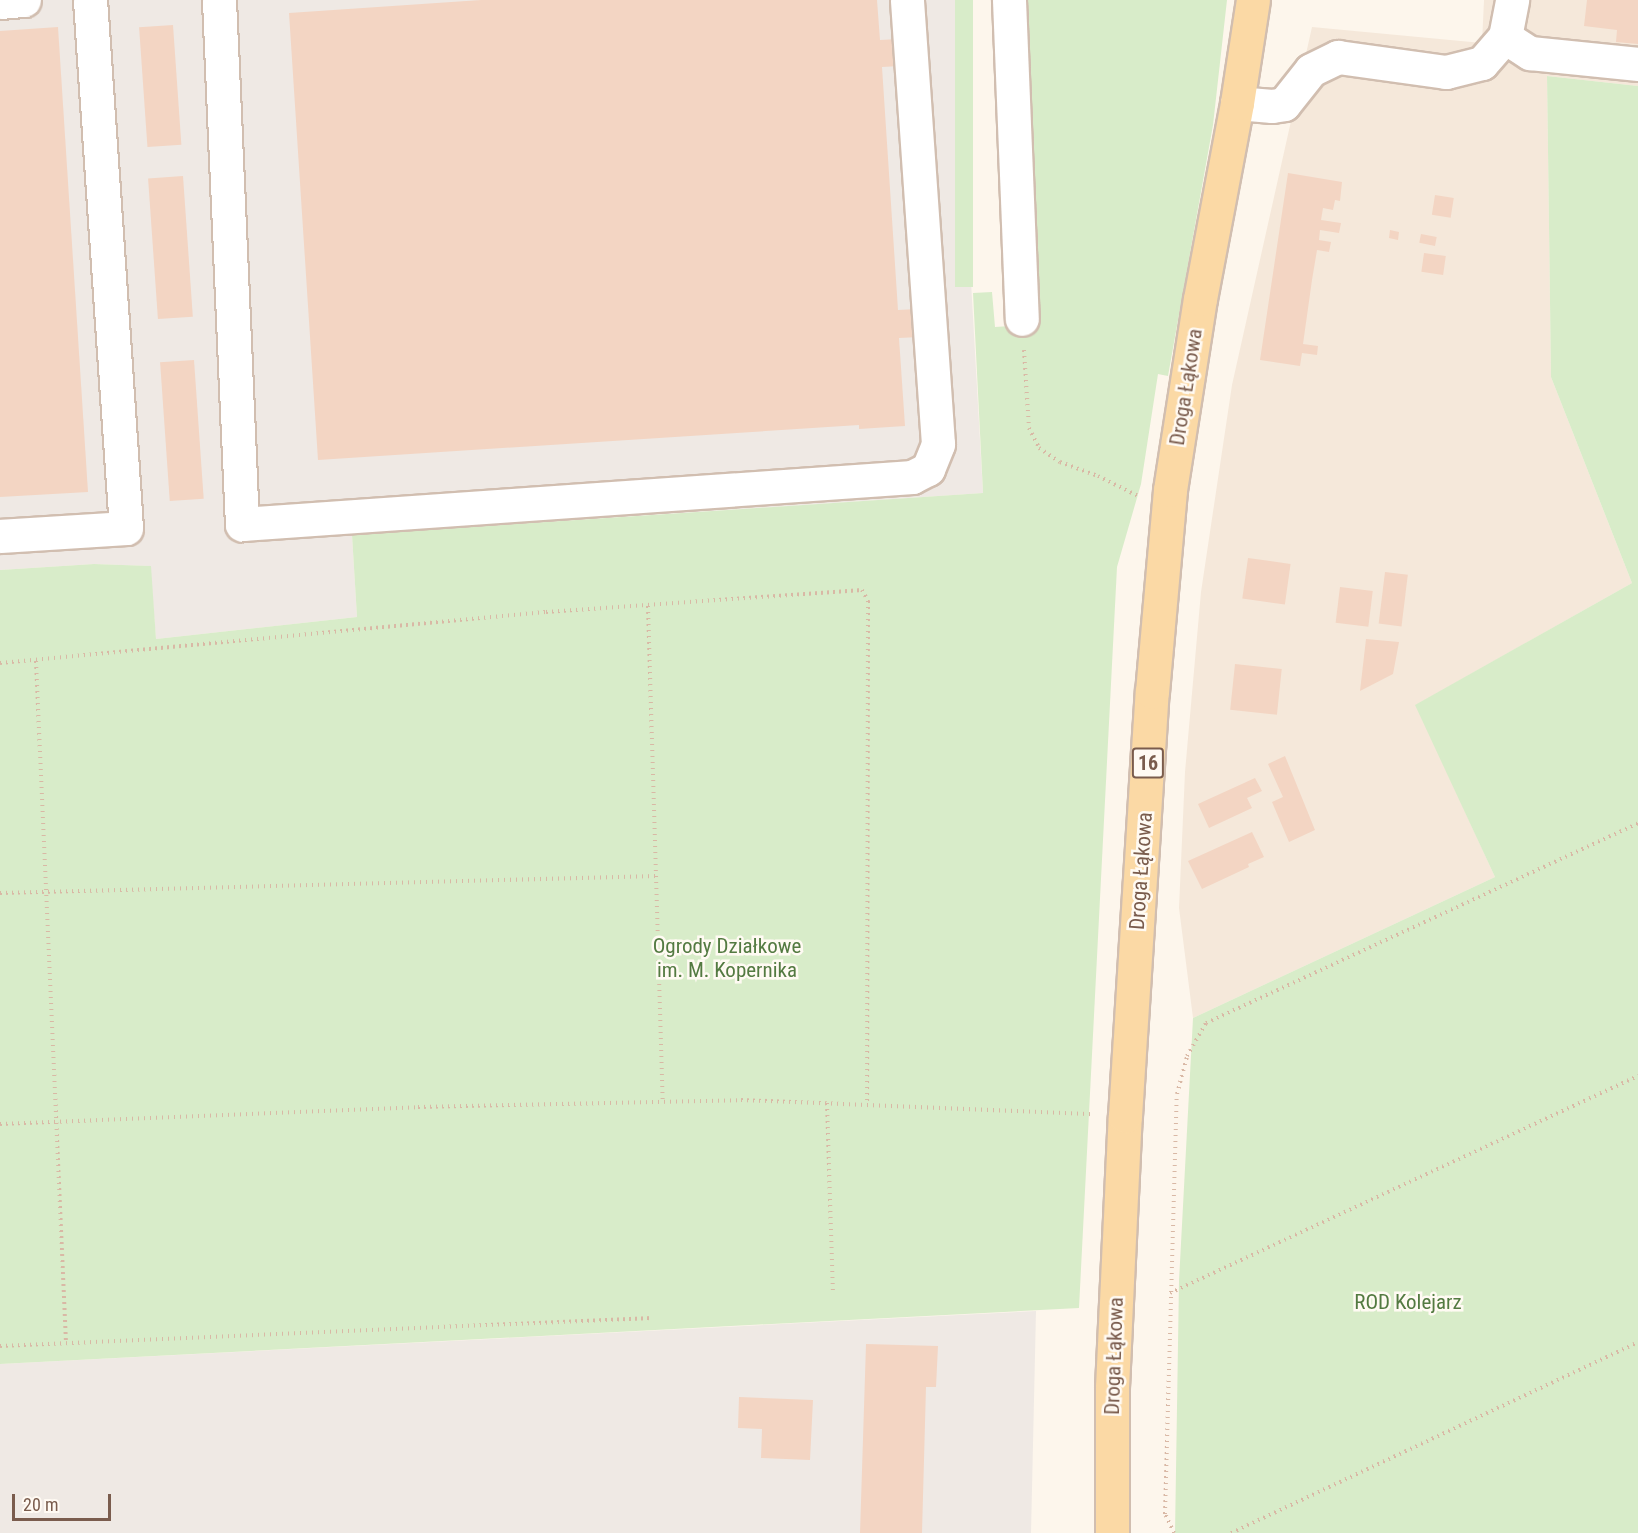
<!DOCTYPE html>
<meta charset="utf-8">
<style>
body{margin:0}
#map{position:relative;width:1638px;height:1533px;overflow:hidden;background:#fdf6ec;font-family:"Roboto Condensed",sans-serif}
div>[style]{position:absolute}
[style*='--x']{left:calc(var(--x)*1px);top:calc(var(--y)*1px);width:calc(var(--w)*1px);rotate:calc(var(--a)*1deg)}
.residential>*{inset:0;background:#f5e8da}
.industrial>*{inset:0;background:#efe9e4}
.green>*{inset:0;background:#d8ecc9;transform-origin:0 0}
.building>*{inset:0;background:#f3d5c3;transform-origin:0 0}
.path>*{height:4px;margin-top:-2px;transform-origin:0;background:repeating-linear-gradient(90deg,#d9b8a5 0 1.5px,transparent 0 6px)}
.roads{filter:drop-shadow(2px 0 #d1beb0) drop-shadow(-2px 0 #d1beb0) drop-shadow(0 2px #d1beb0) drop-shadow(0 -2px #d1beb0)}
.minor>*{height:33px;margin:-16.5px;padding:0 16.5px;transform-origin:16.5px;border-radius:16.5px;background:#fff}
.major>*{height:33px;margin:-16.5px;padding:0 16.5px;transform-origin:16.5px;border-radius:16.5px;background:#fbd9a5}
span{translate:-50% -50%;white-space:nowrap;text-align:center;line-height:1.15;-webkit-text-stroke:5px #fffaf3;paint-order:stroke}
.shield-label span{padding:2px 4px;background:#fffaf3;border:2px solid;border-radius:4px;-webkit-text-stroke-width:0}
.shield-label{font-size:20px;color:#7a5c4d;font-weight:700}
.street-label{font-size:21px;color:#7a5c4d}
.park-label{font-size:21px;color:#537a41}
.scale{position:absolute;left:12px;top:1494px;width:99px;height:27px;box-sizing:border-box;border:3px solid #7a5c4d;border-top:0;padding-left:8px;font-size:18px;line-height:21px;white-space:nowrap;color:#7a5c4d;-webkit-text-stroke:4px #fffaf3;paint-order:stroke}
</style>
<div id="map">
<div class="residential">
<i style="clip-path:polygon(1484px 0,1638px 0,1638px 86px,1547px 76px,1551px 377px,1632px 583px,1416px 705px,1495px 877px,1193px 1018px,1179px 908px,1185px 772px,1201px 592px,1232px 385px,1312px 27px,1482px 43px)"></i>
</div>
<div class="industrial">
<i style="clip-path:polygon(0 0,955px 0,983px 493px,352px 535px,357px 617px,156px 639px,150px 566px,94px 564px,0 570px)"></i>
<i style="clip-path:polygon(1036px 1311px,1031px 1533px,0 1533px,0 1364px)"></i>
</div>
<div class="green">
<i style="left:955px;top:0;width:18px;height:287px"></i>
<i style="clip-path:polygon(1019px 0,1227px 0,1213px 125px,1168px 376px,1158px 374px,1141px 484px,1117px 567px,1079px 1308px,0 1364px,0 570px,94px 564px,151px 566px,156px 639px,357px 617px,352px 535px,983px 493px,973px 293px,992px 292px,995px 327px,1038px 324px)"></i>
<i style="clip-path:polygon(1547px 76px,1638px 86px,1638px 1533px,1175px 1533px,1179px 1281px,1193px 1018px,1495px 877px,1415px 705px,1632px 583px,1551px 377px)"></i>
</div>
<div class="building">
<i style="clip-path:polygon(481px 0,877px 0,880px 40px,898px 39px,900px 66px,882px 67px,898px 310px,917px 309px,919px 337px,899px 338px,905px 426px,859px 429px,859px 425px,318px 460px,289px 13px)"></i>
<i style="clip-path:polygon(1587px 0,1638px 0,1638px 44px,1616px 42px,1617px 30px,1584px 26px)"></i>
<i style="left:173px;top:25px;width:120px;height:34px;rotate:86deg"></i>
<i style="clip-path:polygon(58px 27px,88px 492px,0 497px,0 31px)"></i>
<i style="clip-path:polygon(1288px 173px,1342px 182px,1340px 201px,1335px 200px,1333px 210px,1323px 208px,1321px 220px,1341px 223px,1339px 233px,1320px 230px,1319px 240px,1331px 242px,1329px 252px,1317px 250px,1312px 280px,1303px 344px,1318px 346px,1317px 355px,1302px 353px,1300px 366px,1260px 360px)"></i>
<i style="left:183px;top:176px;width:141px;height:35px;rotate:86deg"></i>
<i style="left:1435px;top:195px;width:19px;height:20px;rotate:9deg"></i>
<i style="clip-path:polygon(1390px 230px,1399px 232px,1398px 240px,1389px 238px)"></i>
<i style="left:1421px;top:234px;width:16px;height:9px;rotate:11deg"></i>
<i style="left:1424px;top:253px;width:22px;height:19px;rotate:8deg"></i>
<i style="left:194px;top:360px;width:139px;height:34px;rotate:86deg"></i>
<i style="left:1248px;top:558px;width:43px;height:41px;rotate:8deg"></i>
<i style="left:1385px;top:572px;width:23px;height:52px;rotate:7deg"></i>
<i style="left:1340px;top:587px;width:33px;height:36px;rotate:7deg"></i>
<i style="clip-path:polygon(1366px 639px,1399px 642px,1393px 674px,1360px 691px)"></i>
<i style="left:1235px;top:664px;width:47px;height:46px;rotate:6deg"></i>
<i style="clip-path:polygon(1285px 756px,1315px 830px,1289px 842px,1272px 802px,1283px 797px,1268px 764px)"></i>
<i style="clip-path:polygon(1255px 778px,1262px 791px,1247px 798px,1252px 808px,1209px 828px,1198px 804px)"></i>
<i style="clip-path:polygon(1252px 832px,1264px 857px,1248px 864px,1249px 867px,1202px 889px,1188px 861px)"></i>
<i style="clip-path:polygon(866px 1344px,938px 1346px,936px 1387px,926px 1387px,922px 1533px,860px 1533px)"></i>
<i style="clip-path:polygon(739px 1397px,813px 1400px,810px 1460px,761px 1458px,762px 1429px,738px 1428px)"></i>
</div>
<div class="path">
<i style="--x:1024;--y:350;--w:78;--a:86.3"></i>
<i style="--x:1029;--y:428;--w:22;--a:63"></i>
<i style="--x:1039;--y:448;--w:25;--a:34"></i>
<i style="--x:1060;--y:462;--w:40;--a:20.2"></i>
<i style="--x:1098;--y:476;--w:45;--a:26.6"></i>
<i style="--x:648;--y:606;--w:496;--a:88.3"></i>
<i style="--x:36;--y:661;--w:682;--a:87.48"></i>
<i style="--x:0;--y:663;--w:548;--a:-5.34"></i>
<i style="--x:546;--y:612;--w:317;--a:-4"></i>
<i style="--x:862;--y:590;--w:13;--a:61"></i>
<i style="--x:868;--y:601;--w:504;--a:90.11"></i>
<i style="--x:0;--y:893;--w:657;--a:-1.48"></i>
<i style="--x:827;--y:1103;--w:188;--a:88.2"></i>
<i style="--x:0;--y:1124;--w:418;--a:-2.3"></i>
<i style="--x:418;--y:1107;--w:323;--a:-1.2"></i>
<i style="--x:741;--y:1100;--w:353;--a:2.3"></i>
<i style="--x:1170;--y:1293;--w:516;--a:-24.88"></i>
<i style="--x:0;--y:1346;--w:653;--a:-2.46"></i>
<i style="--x:1174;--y:1533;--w:21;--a:-115"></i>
<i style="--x:1165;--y:1514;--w:420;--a:-88.4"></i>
<i style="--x:1177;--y:1094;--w:39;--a:-75"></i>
<i style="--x:1187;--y:1056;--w:38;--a:-60"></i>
<i style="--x:1206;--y:1023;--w:476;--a:-24.8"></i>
<i style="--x:1231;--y:1533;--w:450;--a:-25.1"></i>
</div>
<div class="roads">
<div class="minor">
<i style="--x:219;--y:0;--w:525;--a:87.49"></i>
<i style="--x:242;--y:524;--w:672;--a:-4.01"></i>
<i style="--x:912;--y:477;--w:18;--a:-27"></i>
<i style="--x:928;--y:469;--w:27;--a:-68"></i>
<i style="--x:938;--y:444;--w:445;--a:-94"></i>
<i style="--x:1009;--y:0;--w:319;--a:87.7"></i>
<i style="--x:0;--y:2;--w:24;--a:-5"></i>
<i style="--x:1505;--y:37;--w:30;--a:33"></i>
<i style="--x:1530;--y:53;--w:109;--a:5.8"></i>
<i style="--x:1237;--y:103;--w:35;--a:5"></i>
<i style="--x:1272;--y:106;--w:12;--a:-9"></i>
<i style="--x:1284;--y:104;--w:43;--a:-51.5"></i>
<i style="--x:1311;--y:70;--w:30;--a:-26"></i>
<i style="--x:1338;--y:57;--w:109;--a:7.9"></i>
<i style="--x:1446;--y:72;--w:37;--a:-14"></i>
<i style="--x:1482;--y:63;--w:35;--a:-49"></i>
<i style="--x:1505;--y:37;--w:38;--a:-79"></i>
<i style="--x:0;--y:536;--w:126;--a:-3.6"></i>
<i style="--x:126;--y:528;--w:529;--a:-93.9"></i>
</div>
<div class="major">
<i style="--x:1112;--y:1533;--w:146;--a:-90"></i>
<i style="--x:1112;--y:1387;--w:271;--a:-87.3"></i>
<i style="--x:1125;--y:1116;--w:425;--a:-86.4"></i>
<i style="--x:1152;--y:692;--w:203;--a:-84.9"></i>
<i style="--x:1170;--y:490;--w:193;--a:-81.1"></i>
<i style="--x:1200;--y:299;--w:199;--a:-79.3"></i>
<i style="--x:1237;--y:103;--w:104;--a:-81.2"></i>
</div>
</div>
<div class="shield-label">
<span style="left:1148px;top:763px">16</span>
</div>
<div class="street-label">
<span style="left:1186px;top:387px;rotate:-81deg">Droga Łąkowa</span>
<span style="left:1141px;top:871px;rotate:-86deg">Droga Łąkowa</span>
<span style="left:1114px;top:1356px;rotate:-88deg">Droga Łąkowa</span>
</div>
<div class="park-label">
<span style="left:727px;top:958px">Ogrody Działkowe<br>im. M. Kopernika</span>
<span style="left:1408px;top:1302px">ROD Kolejarz</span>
</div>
<div class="scale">20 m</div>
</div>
